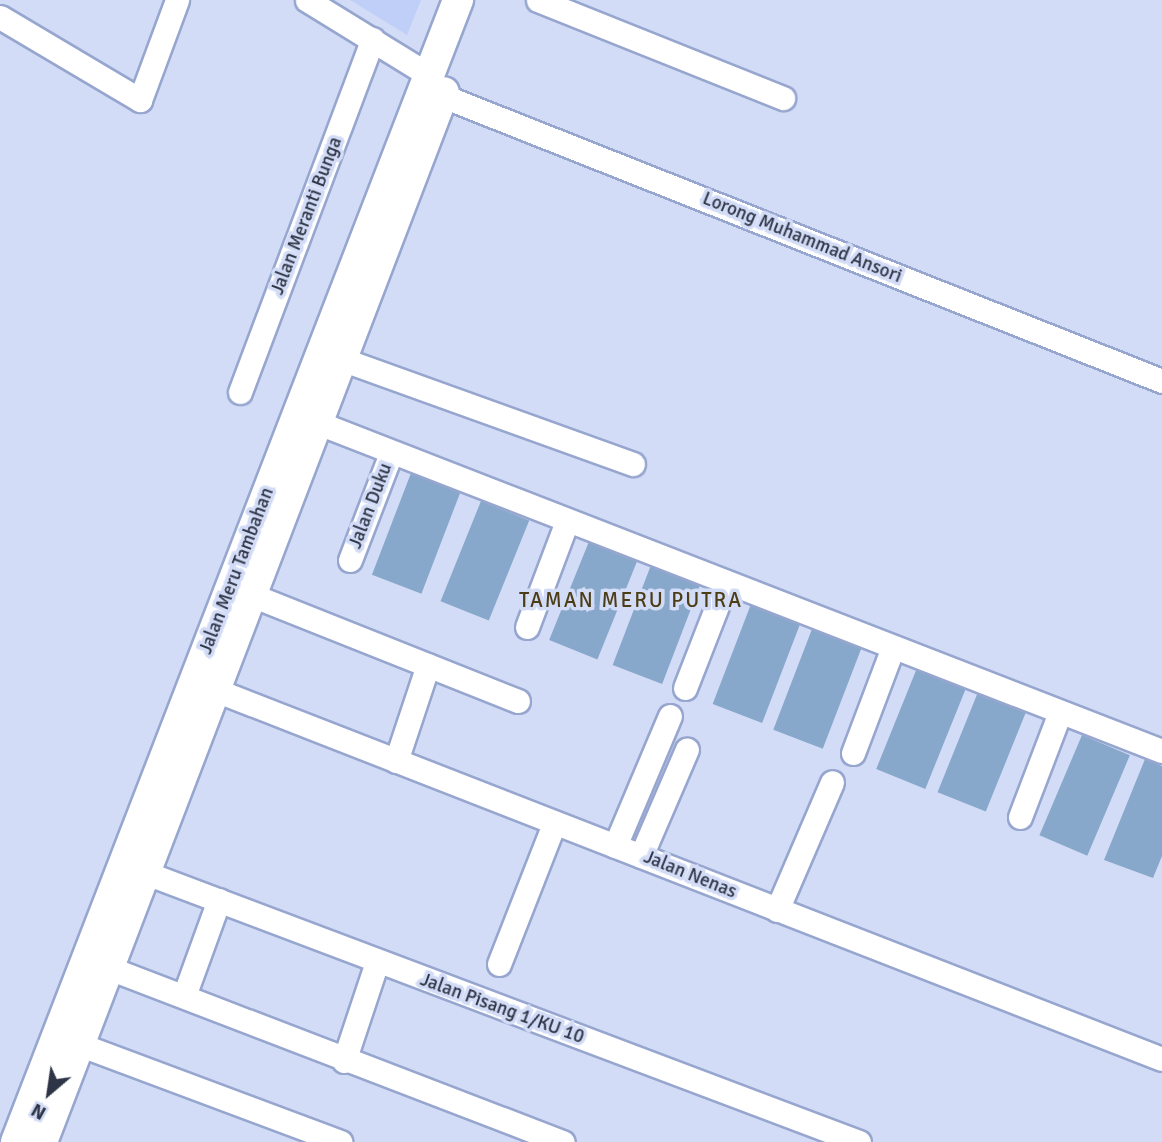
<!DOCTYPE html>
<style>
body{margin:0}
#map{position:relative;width:1162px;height:1142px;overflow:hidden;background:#d3dcf7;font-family:Signika,sans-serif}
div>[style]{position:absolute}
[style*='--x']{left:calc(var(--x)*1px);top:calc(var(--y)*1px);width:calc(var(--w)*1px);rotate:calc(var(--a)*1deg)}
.built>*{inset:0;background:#c0cff7}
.building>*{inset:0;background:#87a8cb;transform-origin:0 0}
.roads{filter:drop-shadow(2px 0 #97a6cf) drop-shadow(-2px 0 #97a6cf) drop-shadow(0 2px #97a6cf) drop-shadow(0 -2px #97a6cf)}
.minor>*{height:23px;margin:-11.5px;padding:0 11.5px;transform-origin:11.5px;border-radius:11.5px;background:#fff}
.major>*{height:30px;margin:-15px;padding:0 15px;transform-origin:15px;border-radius:15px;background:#fff}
span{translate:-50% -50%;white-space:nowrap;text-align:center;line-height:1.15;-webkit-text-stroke:7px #d3dcf7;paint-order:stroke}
.street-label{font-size:19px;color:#2e3546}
.neighbourhood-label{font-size:21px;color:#4c3d15;letter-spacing:2px}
.north{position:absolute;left:14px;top:1058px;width:70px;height:70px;-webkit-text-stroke:5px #d3dcf7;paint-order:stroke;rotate:209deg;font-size:19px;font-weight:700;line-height:28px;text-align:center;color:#2e3546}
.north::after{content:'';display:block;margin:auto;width:24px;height:32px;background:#2e3546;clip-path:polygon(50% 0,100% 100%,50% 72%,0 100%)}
</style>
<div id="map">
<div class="built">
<i style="clip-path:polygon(350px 0,421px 0,407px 35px)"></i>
</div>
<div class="building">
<i style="left:411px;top:473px;width:53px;height:109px;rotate:21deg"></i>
<i style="left:481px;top:501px;width:52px;height:108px;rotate:22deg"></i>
<i style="left:590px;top:539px;width:52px;height:109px;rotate:22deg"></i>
<i style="left:651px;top:565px;width:53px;height:107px;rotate:21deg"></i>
<i style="left:751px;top:604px;width:53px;height:107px;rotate:21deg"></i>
<i style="left:812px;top:629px;width:53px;height:108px;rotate:21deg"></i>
<i style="left:917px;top:668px;width:53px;height:109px;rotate:22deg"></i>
<i style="left:978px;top:692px;width:52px;height:108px;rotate:22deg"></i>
<i style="left:1082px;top:735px;width:52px;height:109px;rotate:23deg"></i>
<i style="clip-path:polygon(1145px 759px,1162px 766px,1162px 856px,1153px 878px,1104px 860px)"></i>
</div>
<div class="roads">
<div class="minor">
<i style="--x:307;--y:0;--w:143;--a:31.6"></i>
<i style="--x:538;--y:0;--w:264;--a:21.8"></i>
<i style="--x:0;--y:17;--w:163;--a:30.7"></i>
<i style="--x:140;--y:100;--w:107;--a:-69.7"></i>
<i style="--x:443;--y:96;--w:773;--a:21.62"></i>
<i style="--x:344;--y:360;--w:307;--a:19.8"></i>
<i style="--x:240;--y:392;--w:377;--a:-69.4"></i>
<i style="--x:321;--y:424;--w:902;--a:21.25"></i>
<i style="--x:350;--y:560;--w:115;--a:-69"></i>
<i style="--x:254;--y:596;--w:284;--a:21.7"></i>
<i style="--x:527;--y:627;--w:113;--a:-69.3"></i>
<i style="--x:685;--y:688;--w:113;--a:-68.7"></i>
<i style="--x:218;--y:691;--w:1013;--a:21.3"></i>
<i style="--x:853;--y:753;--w:113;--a:-69.3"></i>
<i style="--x:396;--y:761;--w:101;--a:-71.6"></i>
<i style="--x:1020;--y:817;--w:112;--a:-69.1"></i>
<i style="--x:615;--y:846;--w:141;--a:-67.1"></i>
<i style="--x:641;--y:856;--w:116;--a:-66.7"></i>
<i style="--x:146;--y:873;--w:762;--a:20.67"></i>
<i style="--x:777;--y:910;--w:139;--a:-66.7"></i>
<i style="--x:499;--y:964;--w:150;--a:-68.6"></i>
<i style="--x:109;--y:968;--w:486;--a:21"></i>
<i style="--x:184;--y:996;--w:102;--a:-70"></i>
<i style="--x:81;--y:1045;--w:277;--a:20.5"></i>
<i style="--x:344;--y:1061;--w:104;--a:-71.6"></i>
</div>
<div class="major">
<i style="--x:16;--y:1142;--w:1225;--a:-68.84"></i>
<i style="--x:42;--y:1142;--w:1124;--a:-69.05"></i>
</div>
</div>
<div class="street-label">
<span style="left:307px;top:216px;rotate:-69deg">Jalan Meranti Bunga</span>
<span style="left:802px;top:238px;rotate:22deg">Lorong Muhammad Ansori</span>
<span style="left:371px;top:506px;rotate:-69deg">Jalan Duku</span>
<span style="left:237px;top:571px;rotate:-69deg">Jalan Meru Tambahan</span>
<span style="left:690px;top:875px;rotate:22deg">Jalan Nenas</span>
<span style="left:502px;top:1009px;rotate:20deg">Jalan Pisang 1/KU 10</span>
</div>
<div class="neighbourhood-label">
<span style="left:631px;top:600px">TAMAN MERU PUTRA</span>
</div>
<div class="north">N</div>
</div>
